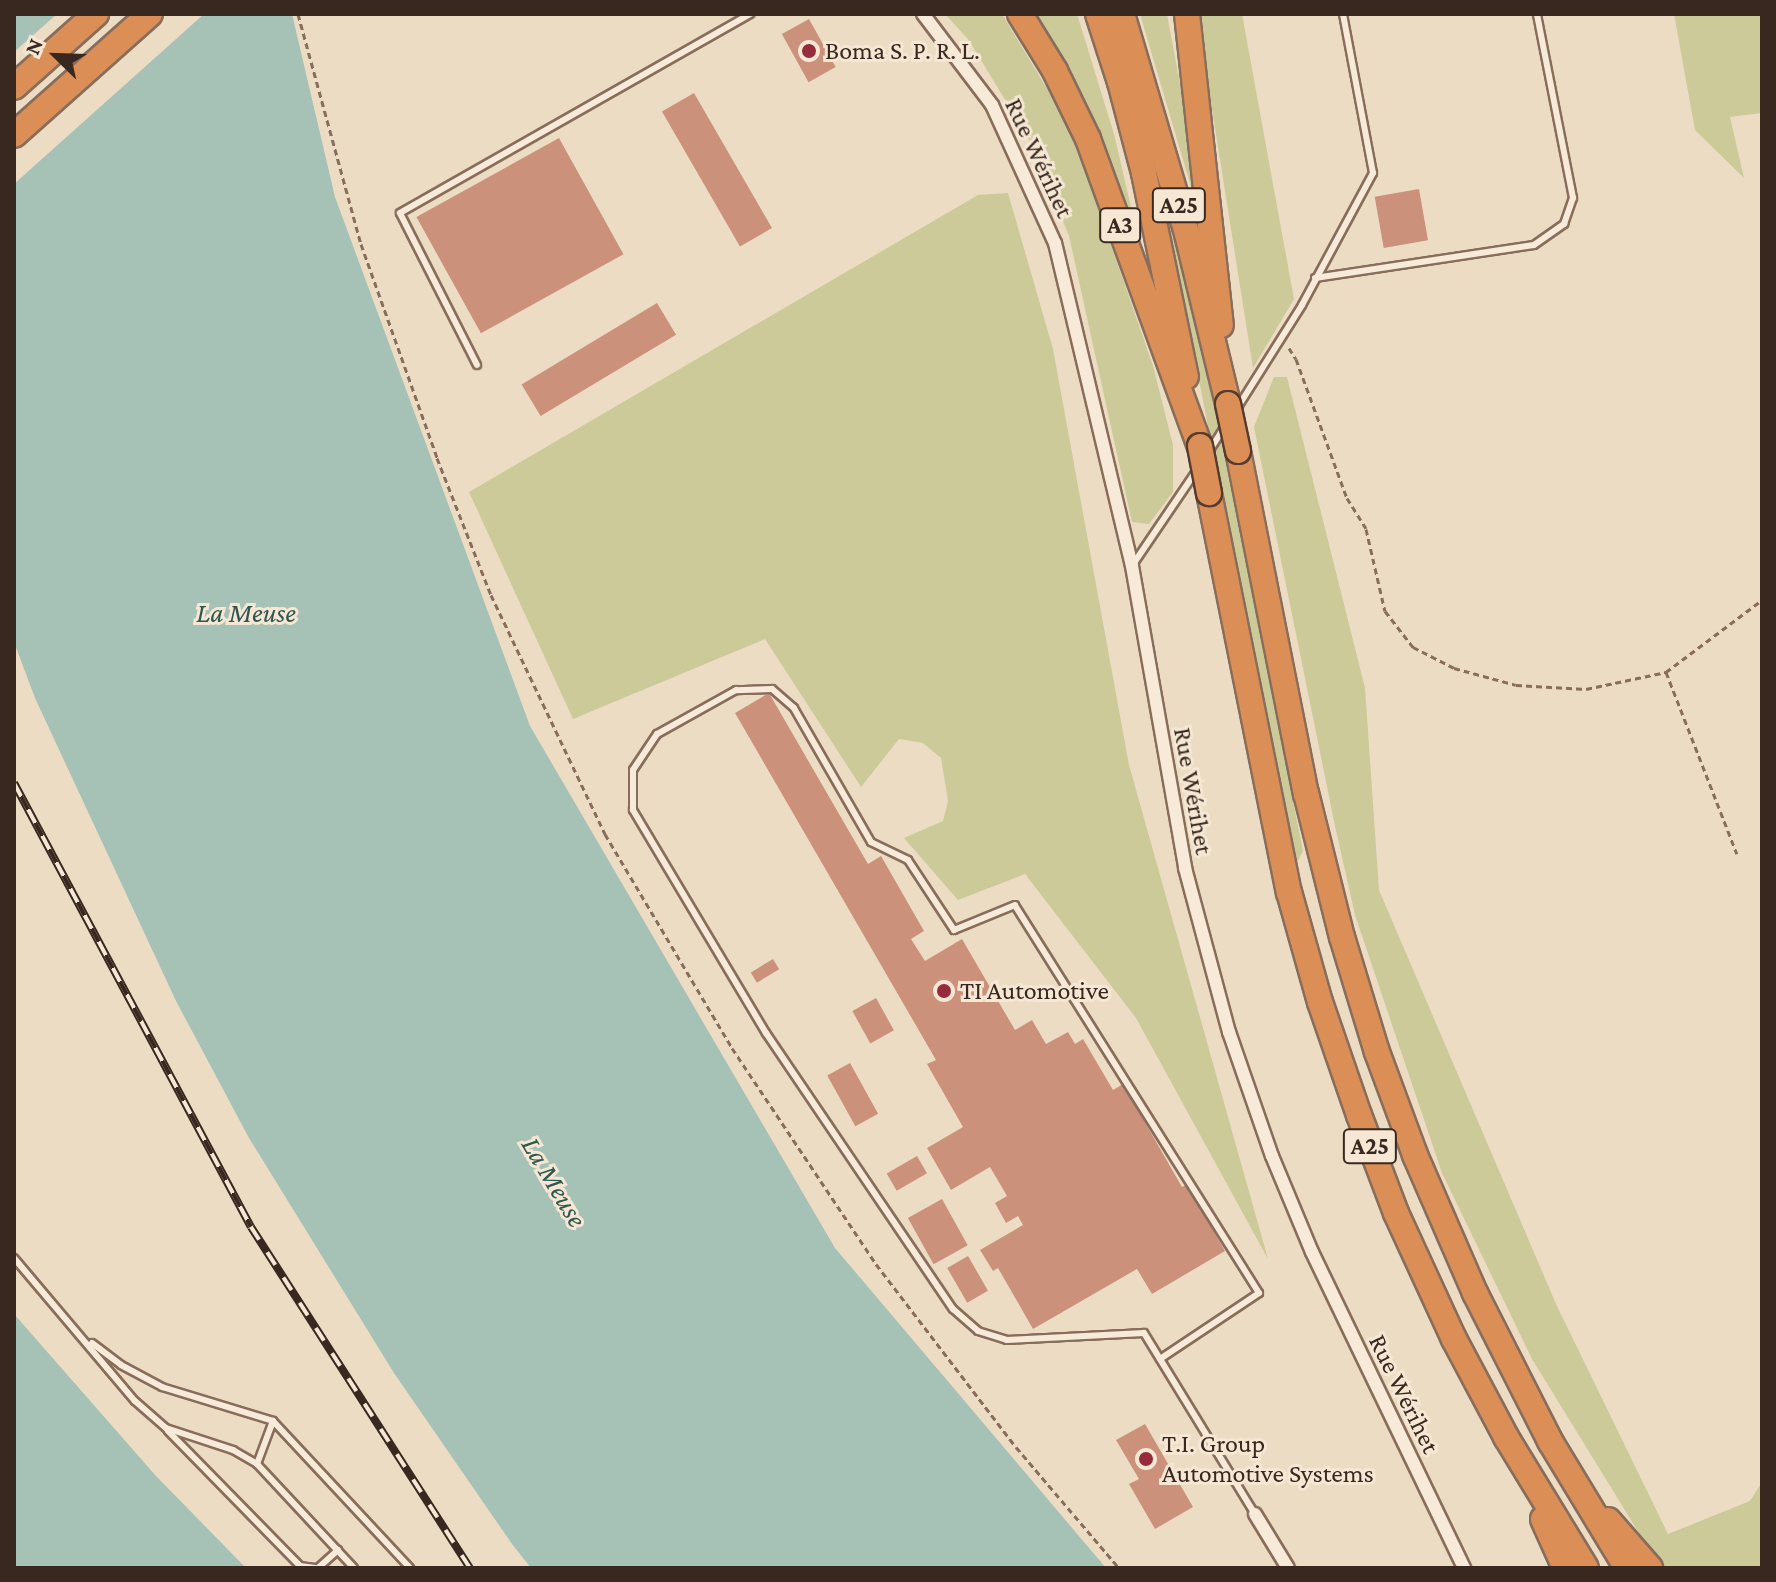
<!DOCTYPE html>
<meta charset="utf-8">
<style>
body{margin:0}
#map{position:relative;width:1776px;height:1582px;overflow:hidden;background:#eddcc4;font-family:"Crimson Pro",serif}
div>[style]{position:absolute}
[style*='--x']{left:calc(var(--x)*1px);top:calc(var(--y)*1px);width:calc(var(--w)*1px);rotate:calc(var(--a)*1deg)}
.green>*{inset:0;background:#cbca98}
.water>*{inset:0;background:#a6c1b5}
.pier>*{inset:0;background:#eddcc4}
.building>*{inset:0;background:#cb917b;transform-origin:0 0}
.path>*{height:3px;margin-top:-1.5px;transform-origin:0;background:repeating-linear-gradient(90deg,#886d5b 0 6px,transparent 0 10px)}
.roads{filter:drop-shadow(2px 0 #886d5b) drop-shadow(-2px 0 #886d5b) drop-shadow(0 2px #886d5b) drop-shadow(0 -2px #886d5b)}
.lane>*{height:6px;margin:-3px;padding:0 3px;transform-origin:3px;border-radius:3px;background:#f8ead8}
.street>*{height:12px;margin:-6px;padding:0 6px;transform-origin:6px;border-radius:6px;background:#f8ead8}
.highway>*{height:24px;margin:-12px;padding:0 12px;transform-origin:12px;border-radius:12px;background:#db8f57}
.rail>*{height:8px;margin-top:-4px;transform-origin:0;background:repeating-linear-gradient(90deg,#f5e7d4 0 15px,#38281f 0 30px);box-sizing:border-box;border-block:2px solid #38281f}
.bridges{filter:drop-shadow(2px 0 #563c2f) drop-shadow(-2px 0 #563c2f) drop-shadow(0 2px #563c2f) drop-shadow(0 -2px #563c2f)}
.highway-bridge>*{height:24px;margin:-12px;padding:0 12px;transform-origin:12px;border-radius:12px;background:#db8f57}
.dots>*{width:22px;height:22px;translate:-50% -50%;box-sizing:border-box;border:4px solid #f5e7d4;border-radius:50%}
span{translate:-50% -50%;white-space:nowrap;text-align:center;line-height:1.15;-webkit-text-stroke:6px #f5e7d4;paint-order:stroke}
.shield-label span{padding:2px 6px;background:#f5e7d4;border:2px solid;border-radius:6px;-webkit-text-stroke-width:0}
.shield-label{font-size:24px;color:#38281f;font-weight:700}
.poi-label{font-size:26px;color:#38281f}
.left{translate:0 -50%;text-align:left}
.street-label{font-size:26px;color:#38281f}
.water-label{font-size:28px;color:#2e574f;font-style:italic}
.frame{position:absolute;inset:0;border:16px solid #38281f;pointer-events:none}
.north{position:absolute;left:16px;top:16px;width:80px;height:80px;-webkit-text-stroke:6px #f5e7d4;paint-order:stroke;rotate:293deg;font-size:22px;font-weight:700;line-height:32px;text-align:center;color:#38281f}
.north::after{content:'';display:block;margin:auto;width:28px;height:36px;background:#38281f;clip-path:polygon(50% 0,100% 100%,50% 72%,0 100%)}
</style>
<div id="map">
<div class="green">
<i style="clip-path:polygon(945px 14px,1002px 14px,1060px 110px,1087px 175px,1153px 366px,1173px 445px,1173px 492px,1149px 524px,1132px 522px,1069px 236px,1032px 144px,968px 39px)"></i>
<i style="clip-path:polygon(1029px 14px,1077px 14px,1114px 134px,1145px 267px)"></i>
<i style="clip-path:polygon(1140px 14px,1167px 14px,1184px 106px,1194px 197px)"></i>
<i style="clip-path:polygon(1197px 14px,1242px 14px,1294px 299px,1253px 368px)"></i>
<i style="clip-path:polygon(1674px 14px,1762px 14px,1762px 113px,1730px 117px,1744px 178px,1695px 130px)"></i>
<i style="clip-path:polygon(1160px 183px,1199px 330px,1303px 851px,1295px 866px)"></i>
<i style="clip-path:polygon(1008px 193px,1053px 349px,1129px 765px,1268px 1259px,1136px 1018px,1025px 874px,958px 900px,904px 838px,943px 821px,948px 801px,941px 758px,923px 743px,899px 739px,861px 787px,765px 639px,573px 719px,469px 492px,978px 195px)"></i>
<i style="clip-path:polygon(1274px 377px,1287px 377px,1365px 688px,1379px 890px,1556px 1304px,1668px 1534px,1750px 1501px,1762px 1482px,1762px 1568px,1664px 1568px,1642px 1538px,1532px 1359px,1442px 1173px,1355px 915px,1335px 826px,1254px 427px)"></i>
</div>
<div class="water">
<i style="clip-path:polygon(14px 14px,292px 14px,335px 197px,530px 726px,835px 1248px,1106px 1568px,531px 1568px,512px 1544px,394px 1373px,249px 1138px,176px 1001px,35px 698px,14px 642px)"></i>
<i style="clip-path:polygon(14px 1314px,156px 1476px,246px 1568px,14px 1568px)"></i>
</div>
<div class="pier">
<i style="clip-path:polygon(57px 14px,204px 14px,14px 184px,14px 52px)"></i>
</div>
<div class="building">
<i style="left:809px;top:19px;width:55px;height:31px;rotate:61deg"></i>
<i style="left:694px;top:93px;width:156px;height:37px;rotate:60deg"></i>
<i style="left:559px;top:138px;width:133px;height:163px;rotate:61deg"></i>
<i style="left:1419px;top:189px;width:52px;height:45px;rotate:80deg"></i>
<i style="left:657px;top:303px;width:37px;height:158px;rotate:59deg"></i>
<i style="clip-path:polygon(769px 693px,868px 864px,881px 856px,924px 931px,911px 939px,925px 961px,962px 939px,1015px 1030px,1032px 1020px,1046px 1044px,1068px 1032px,1075px 1044px,1083px 1039px,1113px 1090px,1123px 1084px,1182px 1187px,1187px 1184px,1225px 1251px,1152px 1294px,1137px 1269px,1033px 1329px,998px 1268px,993px 1271px,980px 1250px,1023px 1225px,1018px 1216px,1006px 1223px,995px 1203px,1007px 1196px,990px 1167px,951px 1190px,927px 1148px,963px 1127px,927px 1064px,936px 1060px,735px 713px)"></i>
<i style="left:773px;top:959px;width:12px;height:26px;rotate:59deg"></i>
<i style="left:876px;top:998px;width:37px;height:27px;rotate:61deg"></i>
<i style="left:850px;top:1063px;width:58px;height:26px;rotate:61deg"></i>
<i style="left:917px;top:1156px;width:20px;height:35px;rotate:60deg"></i>
<i style="left:942px;top:1199px;width:53px;height:39px;rotate:61deg"></i>
<i style="left:968px;top:1256px;width:40px;height:24px;rotate:60deg"></i>
<i style="clip-path:polygon(1145px 1424px,1193px 1507px,1155px 1529px,1129px 1484px,1139px 1479px,1116px 1440px)"></i>
</div>
<div class="path">
<i style="--x:298;--y:14;--w:238;--a:74.7"></i>
<i style="--x:361;--y:244;--w:227;--a:70.4"></i>
<i style="--x:437;--y:458;--w:147;--a:68.5"></i>
<i style="--x:491;--y:595;--w:265;--a:64.5"></i>
<i style="--x:605;--y:834;--w:249;--a:59.3"></i>
<i style="--x:732;--y:1048;--w:260;--a:56.3"></i>
<i style="--x:876;--y:1264;--w:230;--a:52.6"></i>
<i style="--x:1016;--y:1447;--w:159;--a:49.6"></i>
<i style="--x:1289;--y:348;--w:13;--a:58"></i>
<i style="--x:1296;--y:359;--w:148;--a:69.9"></i>
<i style="--x:1347;--y:498;--w:36;--a:58"></i>
<i style="--x:1366;--y:529;--w:84;--a:77"></i>
<i style="--x:1385;--y:611;--w:46;--a:52.1"></i>
<i style="--x:1413;--y:647;--w:46;--a:27.1"></i>
<i style="--x:1454;--y:668;--w:64;--a:15.3"></i>
<i style="--x:1516;--y:685;--w:70;--a:3.3"></i>
<i style="--x:1586;--y:689;--w:82;--a:-12"></i>
<i style="--x:1666;--y:672;--w:120;--a:-36.9"></i>
<i style="--x:1666;--y:672;--w:195;--a:68.7"></i>
</div>
<div class="roads">
<div class="lane">
<i style="--x:1315;--y:278;--w:221;--a:-8.6"></i>
<i style="--x:1534;--y:245;--w:37;--a:-35"></i>
<i style="--x:1564;--y:224;--w:28;--a:-71"></i>
<i style="--x:1573;--y:198;--w:187;--a:-101.1"></i>
<i style="--x:477;--y:365;--w:170;--a:-116.9"></i>
<i style="--x:400;--y:213;--w:403;--a:-29.6"></i>
<i style="--x:1236;--y:410;--w:124;--a:-57.8"></i>
<i style="--x:1302;--y:305;--w:150;--a:-61.7"></i>
<i style="--x:1373;--y:173;--w:162;--a:-100.7"></i>
<i style="--x:1210;--y:450;--w:28;--a:-58"></i>
<i style="--x:1134;--y:563;--w:112;--a:-55.9"></i>
<i style="--x:14;--y:1258;--w:187;--a:49.8"></i>
<i style="--x:135;--y:1401;--w:41;--a:41.1"></i>
<i style="--x:166;--y:1428;--w:71;--a:18.2"></i>
<i style="--x:233;--y:1450;--w:28;--a:30"></i>
<i style="--x:257;--y:1464;--w:142;--a:47"></i>
<i style="--x:92;--y:1343;--w:36;--a:37"></i>
<i style="--x:121;--y:1365;--w:47;--a:28.2"></i>
<i style="--x:162;--y:1387;--w:116;--a:17"></i>
<i style="--x:273;--y:1421;--w:201;--a:47"></i>
<i style="--x:1160;--y:1359;--w:119;--a:-33.7"></i>
<i style="--x:1259;--y:1293;--w:458;--a:-122.2"></i>
<i style="--x:1015;--y:905;--w:66;--a:157.7"></i>
<i style="--x:954;--y:930;--w:84;--a:-123.3"></i>
<i style="--x:908;--y:860;--w:41;--a:-154.1"></i>
<i style="--x:871;--y:842;--w:155;--a:-119.9"></i>
<i style="--x:794;--y:708;--w:29;--a:-139"></i>
<i style="--x:772;--y:689;--w:36;--a:178"></i>
<i style="--x:736;--y:690;--w:90;--a:150.9"></i>
<i style="--x:657;--y:734;--w:43;--a:123.7"></i>
<i style="--x:633;--y:770;--w:40;--a:90"></i>
<i style="--x:633;--y:810;--w:260;--a:59.2"></i>
<i style="--x:766;--y:1033;--w:333;--a:55.9"></i>
<i style="--x:953;--y:1309;--w:33;--a:41"></i>
<i style="--x:978;--y:1331;--w:30;--a:17"></i>
<i style="--x:1007;--y:1340;--w:137;--a:-2.9"></i>
<i style="--x:1144;--y:1333;--w:212;--a:58.5"></i>
<i style="--x:168;--y:1431;--w:189;--a:45.6"></i>
<i style="--x:300;--y:1566;--w:15;--a:8"></i>
<i style="--x:257;--y:1464;--w:46;--a:-69.6"></i>
<i style="--x:318;--y:1568;--w:27;--a:-42"></i>
</div>
<div class="street">
<i style="--x:923;--y:14;--w:114;--a:52.8"></i>
<i style="--x:992;--y:105;--w:152;--a:65.5"></i>
<i style="--x:1055;--y:243;--w:332;--a:76.6"></i>
<i style="--x:1132;--y:566;--w:307;--a:80"></i>
<i style="--x:1185;--y:868;--w:170;--a:75"></i>
<i style="--x:1229;--y:1032;--w:131;--a:70.9"></i>
<i style="--x:1272;--y:1156;--w:104;--a:67.4"></i>
<i style="--x:1312;--y:1252;--w:351;--a:64.3"></i>
<i style="--x:1255;--y:1514;--w:63;--a:58.6"></i>
</div>
<div class="highway">
<i style="--x:1020;--y:14;--w:67;--a:58.4"></i>
<i style="--x:1055;--y:71;--w:76;--a:64.1"></i>
<i style="--x:1088;--y:139;--w:327;--a:70"></i>
<i style="--x:1098;--y:14;--w:71;--a:72.1"></i>
<i style="--x:1120;--y:82;--w:94;--a:75.2"></i>
<i style="--x:1144;--y:173;--w:208;--a:78.4"></i>
<i style="--x:1122;--y:14;--w:229;--a:73.5"></i>
<i style="--x:1187;--y:234;--w:175;--a:76.4"></i>
<i style="--x:1187;--y:14;--w:313;--a:83.8"></i>
<i style="--x:14;--y:87;--w:110;--a:-41.7"></i>
<i style="--x:14;--y:135;--w:182;--a:-41.7"></i>
<i style="--x:1238;--y:451;--w:349;--a:78.8"></i>
<i style="--x:1306;--y:793;--w:148;--a:76"></i>
<i style="--x:1342;--y:937;--w:120;--a:73.1"></i>
<i style="--x:1377;--y:1052;--w:110;--a:69.7"></i>
<i style="--x:1415;--y:1155;--w:150;--a:66.5"></i>
<i style="--x:1475;--y:1293;--w:166;--a:63.1"></i>
<i style="--x:1550;--y:1441;--w:149;--a:58.8"></i>
<i style="--x:1209;--y:493;--w:407;--a:78.7"></i>
<i style="--x:1289;--y:892;--w:114;--a:74.3"></i>
<i style="--x:1320;--y:1002;--w:120;--a:71"></i>
<i style="--x:1359;--y:1115;--w:105;--a:69.3"></i>
<i style="--x:1396;--y:1213;--w:139;--a:65.3"></i>
<i style="--x:1454;--y:1339;--w:111;--a:62"></i>
<i style="--x:1506;--y:1437;--w:153;--a:58.6"></i>
<i style="--x:1543;--y:1519;--w:54;--a:65.8"></i>
<i style="--x:1608;--y:1520;--w:64;--a:48.8"></i>
</div>
</div>
<div class="rail">
<i style="--x:14;--y:783;--w:503;--a:61.91"></i>
<i style="--x:251;--y:1227;--w:405;--a:57.3"></i>
</div>
<div class="bridges">
<div class="highway-bridge">
<i style="--x:1228;--y:404;--w:48;--a:78"></i>
<i style="--x:1200;--y:446;--w:48;--a:79.2"></i>
</div>
</div>
<div class="dots">
<i style="left:809px;top:51px;background:#962c3b"></i>
<i style="left:944px;top:991px;background:#962c3b"></i>
<i style="left:1146px;top:1459px;background:#962c3b"></i>
</div>
<div class="shield-label">
<span style="left:1179px;top:205px">A25</span>
<span style="left:1120px;top:225px">A3</span>
<span style="left:1370px;top:1146px">A25</span>
</div>
<div class="poi-label">
<span class="left" style="left:825px;top:51px">Boma S. P. R. L.</span>
<span class="left" style="left:960px;top:991px">TI Automotive</span>
<span class="left" style="left:1162px;top:1459px">T.I. Group<br>Automotive Systems</span>
</div>
<div class="street-label">
<span style="left:1039px;top:158px;rotate:65deg">Rue Wérihet</span>
<span style="left:1193px;top:791px;rotate:80deg">Rue Wérihet</span>
<span style="left:1404px;top:1394px;rotate:64deg">Rue Wérihet</span>
</div>
<div class="water-label">
<span style="left:246px;top:613px">La Meuse</span>
<span style="left:554px;top:1182px;rotate:59deg">La Meuse</span>
</div>
<div class="frame"></div>
<div class="north">N</div>
</div>
